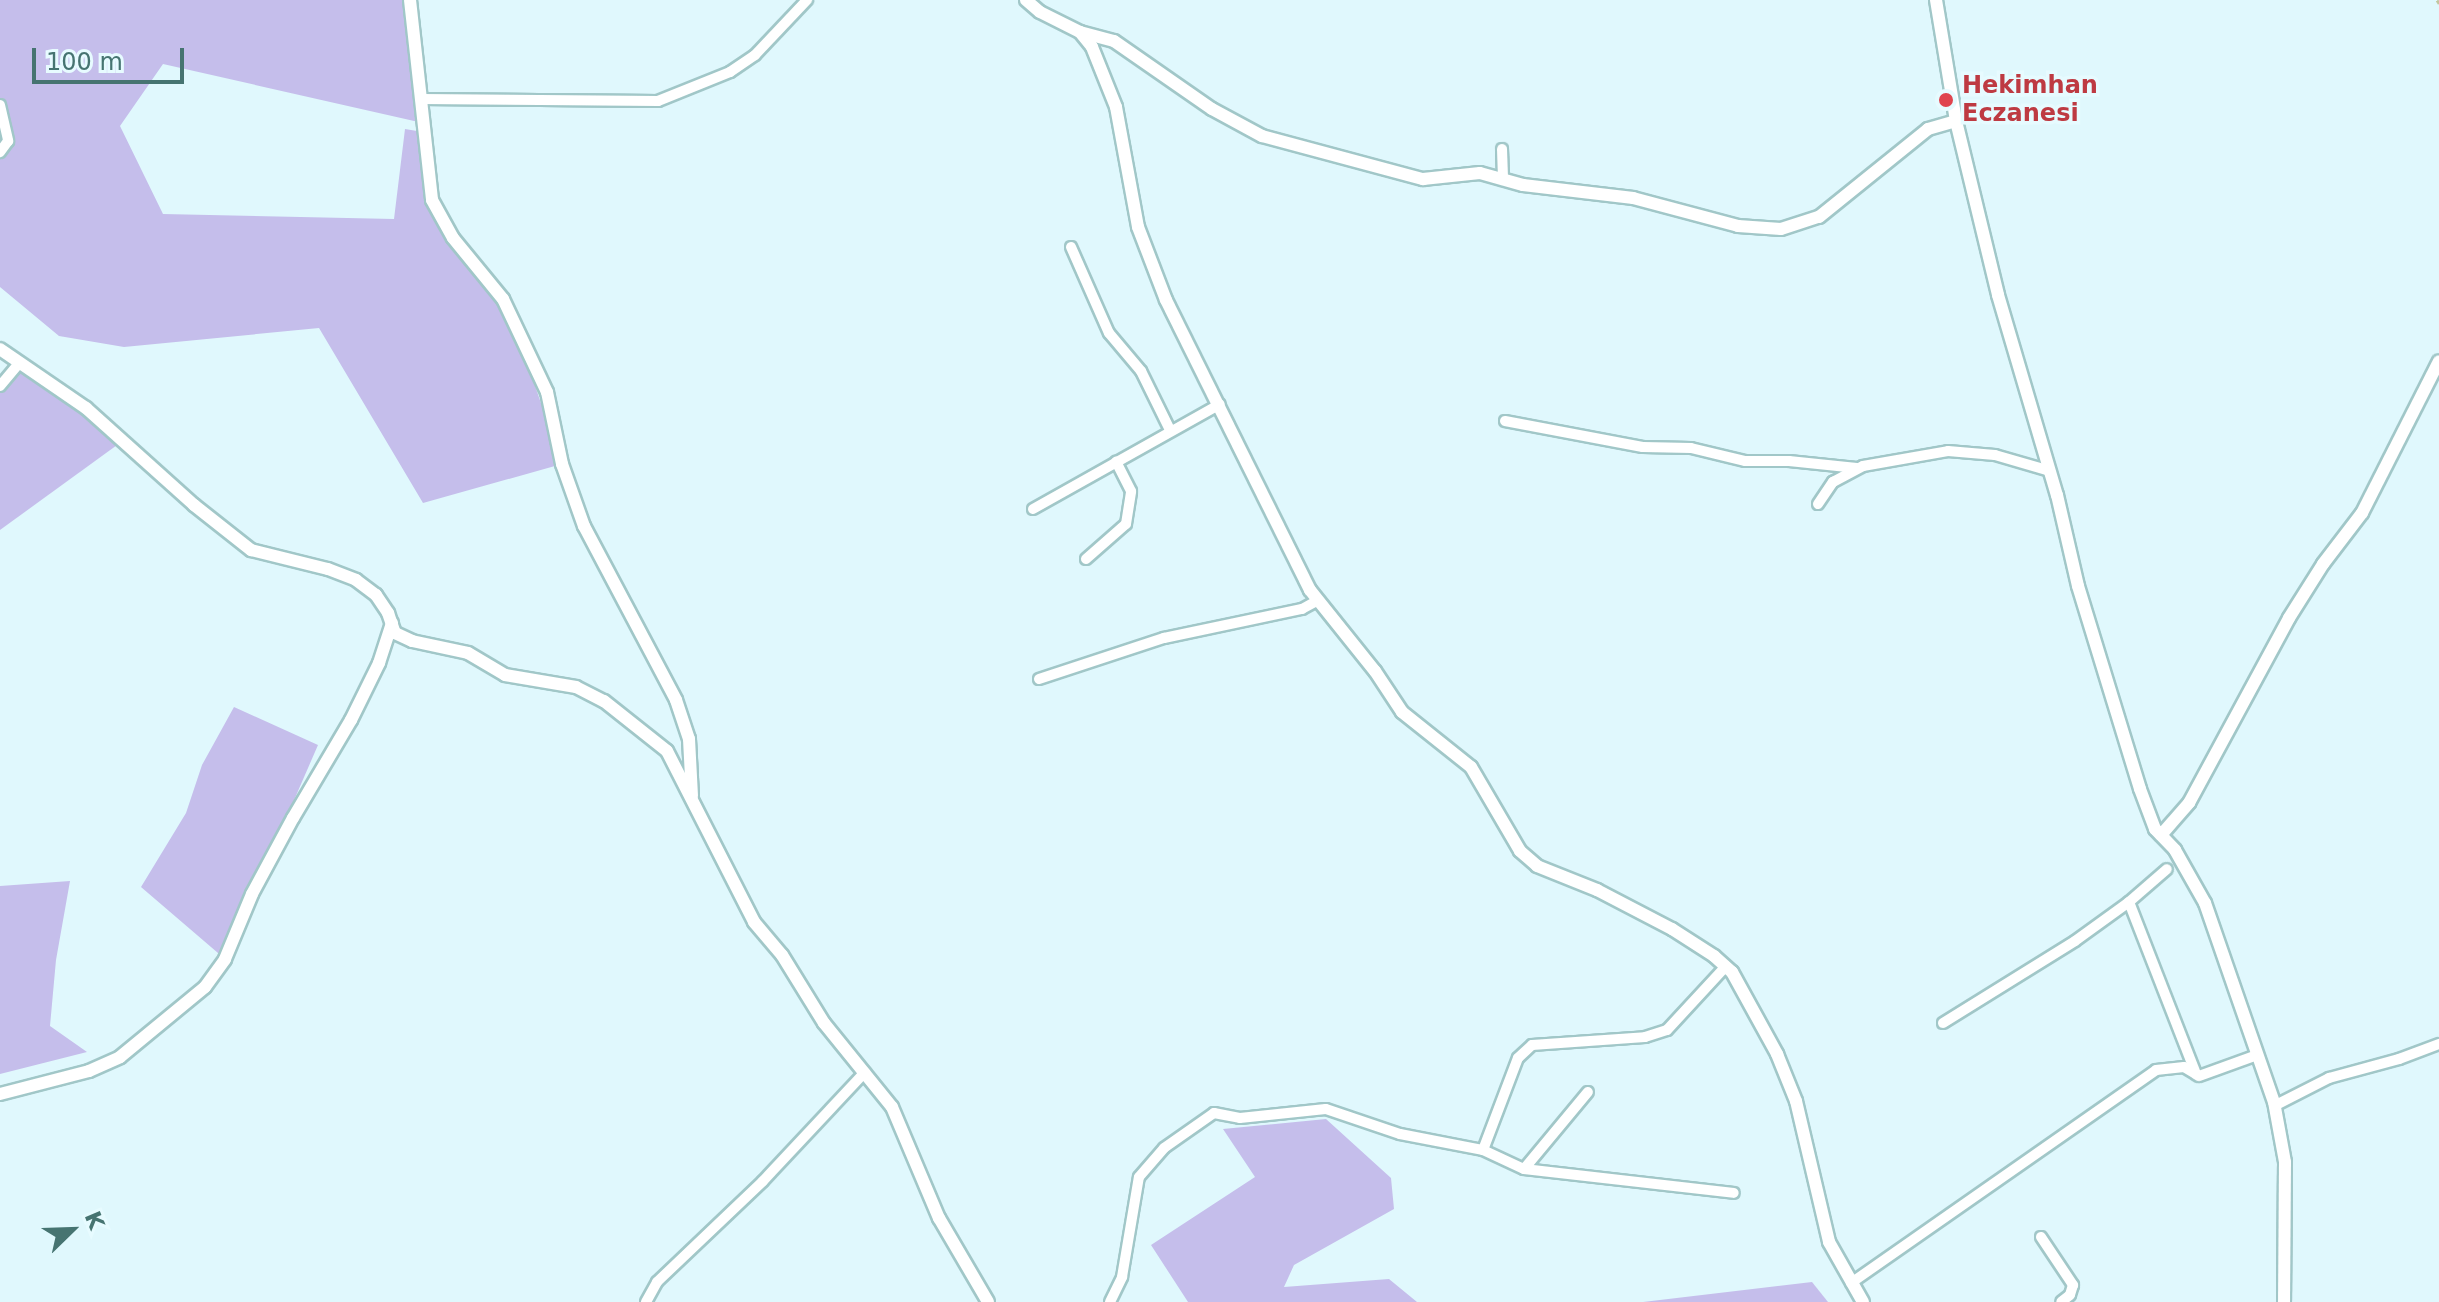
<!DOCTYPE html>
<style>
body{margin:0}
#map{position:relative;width:2439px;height:1302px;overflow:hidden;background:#e0f8fd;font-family:"DejaVu Sans",sans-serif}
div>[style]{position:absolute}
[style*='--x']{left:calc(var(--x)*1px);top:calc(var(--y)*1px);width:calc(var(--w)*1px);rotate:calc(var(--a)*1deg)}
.green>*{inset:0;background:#c5beeb}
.roads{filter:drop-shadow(2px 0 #a1c7c8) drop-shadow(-2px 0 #a1c7c8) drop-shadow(0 2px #a1c7c8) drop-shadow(0 -2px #a1c7c8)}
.minor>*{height:10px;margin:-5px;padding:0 5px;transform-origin:5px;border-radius:5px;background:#fff}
.tertiary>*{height:12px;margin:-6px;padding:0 6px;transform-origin:6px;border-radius:6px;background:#fff}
.rail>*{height:3px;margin-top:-1.5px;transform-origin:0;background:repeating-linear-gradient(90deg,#c2c69f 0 12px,transparent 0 20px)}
.dots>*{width:22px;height:22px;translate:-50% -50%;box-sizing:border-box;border:4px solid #e7fbff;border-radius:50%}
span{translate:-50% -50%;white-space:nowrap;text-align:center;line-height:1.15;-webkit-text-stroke:7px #e7fbff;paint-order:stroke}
.health-label{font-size:24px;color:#be3a42;font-weight:700}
.left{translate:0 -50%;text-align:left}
.north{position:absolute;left:32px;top:1190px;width:80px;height:80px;-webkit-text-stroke:6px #e7fbff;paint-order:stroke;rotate:67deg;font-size:22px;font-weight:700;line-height:32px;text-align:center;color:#467471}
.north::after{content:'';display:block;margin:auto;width:28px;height:36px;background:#467471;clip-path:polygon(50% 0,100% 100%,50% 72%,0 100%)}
.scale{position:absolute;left:32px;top:48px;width:152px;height:36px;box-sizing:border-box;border:4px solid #467471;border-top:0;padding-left:10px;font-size:24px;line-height:28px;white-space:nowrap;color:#467471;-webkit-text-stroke:6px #e7fbff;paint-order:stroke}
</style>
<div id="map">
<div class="green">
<i style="clip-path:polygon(0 0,406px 0,423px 123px,163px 64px,120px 126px,163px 214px,394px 219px,405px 129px,423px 132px,448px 229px,513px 322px,562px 464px,423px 503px,319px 328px,124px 347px,59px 336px,0 287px,0 154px,8px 141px,0 107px)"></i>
<i style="clip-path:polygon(19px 363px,124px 440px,0 530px,0 387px)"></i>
<i style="clip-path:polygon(234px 707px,318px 745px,225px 959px,141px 887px,186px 813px,202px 765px)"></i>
<i style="clip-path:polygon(70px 881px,56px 960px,50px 1026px,87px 1052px,0 1074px,0 886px)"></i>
<i style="clip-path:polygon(1326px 1119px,1391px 1178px,1394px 1209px,1294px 1265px,1284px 1287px,1389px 1279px,1417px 1302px,1188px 1302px,1151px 1245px,1255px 1177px,1223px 1129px)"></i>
<i style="clip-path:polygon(1812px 1282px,1828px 1302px,1643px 1302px)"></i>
</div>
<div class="roads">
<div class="minor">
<i style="--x:421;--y:99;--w:237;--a:0.5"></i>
<i style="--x:658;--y:101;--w:78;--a:-21.9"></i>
<i style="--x:730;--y:72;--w:30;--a:-34"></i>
<i style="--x:755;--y:55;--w:76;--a:-46.6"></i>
<i style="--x:0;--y:105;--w:37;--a:77"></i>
<i style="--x:8;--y:141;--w:14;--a:126"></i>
<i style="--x:1502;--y:149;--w:31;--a:88"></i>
<i style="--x:1071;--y:247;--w:94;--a:66.2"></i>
<i style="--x:1109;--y:333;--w:50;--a:49.9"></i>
<i style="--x:1141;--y:371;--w:66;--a:63.8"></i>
<i style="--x:0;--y:386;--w:30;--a:-50"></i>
<i style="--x:1505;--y:421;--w:140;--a:10.7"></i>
<i style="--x:1643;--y:447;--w:48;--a:1.2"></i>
<i style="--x:1691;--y:448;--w:56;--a:13.5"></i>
<i style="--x:1745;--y:461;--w:44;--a:0"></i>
<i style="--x:1789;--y:461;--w:68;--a:5.9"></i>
<i style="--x:1818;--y:504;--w:27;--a:-56"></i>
<i style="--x:1833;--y:482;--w:34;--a:-28"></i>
<i style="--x:1863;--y:466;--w:86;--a:-10"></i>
<i style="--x:1948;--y:451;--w:47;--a:4.9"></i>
<i style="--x:1995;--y:455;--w:57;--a:16.2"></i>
<i style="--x:1033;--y:509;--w:214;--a:-29.3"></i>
<i style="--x:1086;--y:559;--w:53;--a:-41.2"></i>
<i style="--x:1126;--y:524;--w:33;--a:-81"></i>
<i style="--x:1131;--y:491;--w:33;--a:-117"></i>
<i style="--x:1039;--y:679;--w:132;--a:-18.2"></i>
<i style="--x:1164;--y:638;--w:141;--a:-11.9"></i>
<i style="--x:1302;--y:609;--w:18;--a:-29"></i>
<i style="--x:2129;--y:902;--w:185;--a:68.7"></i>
<i style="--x:1943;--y:1023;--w:155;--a:-31.8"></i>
<i style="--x:2075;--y:941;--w:67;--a:-35.8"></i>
<i style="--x:2129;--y:902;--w:50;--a:-41"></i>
<i style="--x:2274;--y:1106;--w:62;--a:-27"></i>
<i style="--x:2329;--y:1078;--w:73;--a:-15.2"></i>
<i style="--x:2399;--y:1059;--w:43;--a:-20.6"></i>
<i style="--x:1483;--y:1150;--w:45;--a:24.9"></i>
<i style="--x:1524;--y:1169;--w:211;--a:6.5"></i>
<i style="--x:1524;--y:1169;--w:100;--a:-50.3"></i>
<i style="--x:2041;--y:1237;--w:58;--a:56.3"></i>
<i style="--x:2073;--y:1285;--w:10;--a:107"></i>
<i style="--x:2070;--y:1295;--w:11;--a:142"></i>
<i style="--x:1851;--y:1283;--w:372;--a:-34.9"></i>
<i style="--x:2156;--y:1070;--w:28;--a:-6"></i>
<i style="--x:2184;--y:1067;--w:17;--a:31"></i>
<i style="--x:2199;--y:1076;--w:62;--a:-19.9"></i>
<i style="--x:646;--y:1302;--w:23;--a:-61"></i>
<i style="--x:657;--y:1282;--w:146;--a:-43.6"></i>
<i style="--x:763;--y:1181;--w:149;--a:-46.9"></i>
<i style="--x:1110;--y:1302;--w:28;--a:-64"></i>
<i style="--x:1122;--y:1277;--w:101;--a:-80.4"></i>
<i style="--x:1139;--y:1177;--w:38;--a:-49"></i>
<i style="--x:1164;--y:1148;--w:61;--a:-35"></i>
<i style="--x:1214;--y:1113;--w:26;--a:11"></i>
<i style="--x:1240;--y:1118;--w:86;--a:-6"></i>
<i style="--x:1326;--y:1109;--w:78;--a:18.7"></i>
<i style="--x:1400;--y:1134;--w:85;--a:10.9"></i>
<i style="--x:1483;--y:1150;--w:98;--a:-69.2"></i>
<i style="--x:1518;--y:1058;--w:19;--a:-43"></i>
<i style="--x:1532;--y:1045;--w:113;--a:-4"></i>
<i style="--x:1645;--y:1037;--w:23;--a:-18"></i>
<i style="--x:1667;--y:1030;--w:87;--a:-47.3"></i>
</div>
<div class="tertiary">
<i style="--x:410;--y:0;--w:201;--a:83.7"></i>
<i style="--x:432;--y:200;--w:43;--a:61.1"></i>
<i style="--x:453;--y:238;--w:79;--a:50.7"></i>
<i style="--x:503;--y:299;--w:103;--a:64.7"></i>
<i style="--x:547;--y:392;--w:74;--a:78.2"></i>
<i style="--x:562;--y:464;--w:66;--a:70.5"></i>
<i style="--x:584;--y:526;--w:197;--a:62.1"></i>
<i style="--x:676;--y:700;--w:41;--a:71.6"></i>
<i style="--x:689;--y:739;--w:57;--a:87"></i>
<i style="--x:1026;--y:0;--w:18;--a:41"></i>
<i style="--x:1040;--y:12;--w:45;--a:26.6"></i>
<i style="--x:1080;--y:32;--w:35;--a:15"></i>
<i style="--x:1114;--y:41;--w:119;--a:34.8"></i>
<i style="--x:1212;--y:109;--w:57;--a:28.4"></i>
<i style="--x:1262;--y:136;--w:167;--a:15"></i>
<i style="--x:1423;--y:179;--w:57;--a:-6"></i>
<i style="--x:1480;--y:173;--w:45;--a:15.6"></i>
<i style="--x:1523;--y:185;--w:111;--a:6.7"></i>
<i style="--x:1633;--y:198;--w:109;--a:14.9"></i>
<i style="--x:1738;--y:226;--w:43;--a:4"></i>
<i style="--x:1781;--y:229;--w:40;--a:-18"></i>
<i style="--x:1819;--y:217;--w:140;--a:-38.9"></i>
<i style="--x:1928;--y:129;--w:29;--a:-16"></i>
<i style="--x:1936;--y:0;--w:123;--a:80.6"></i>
<i style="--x:1956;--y:121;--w:179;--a:76.4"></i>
<i style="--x:1998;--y:295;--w:209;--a:73.6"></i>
<i style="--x:2057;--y:495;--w:93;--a:77"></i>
<i style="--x:2078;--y:586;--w:212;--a:73"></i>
<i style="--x:2140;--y:789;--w:43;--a:69.4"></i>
<i style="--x:2155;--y:829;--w:29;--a:46"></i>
<i style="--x:2175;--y:850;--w:61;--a:60.5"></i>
<i style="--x:2205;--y:903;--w:211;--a:70.9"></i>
<i style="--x:2274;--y:1102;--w:61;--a:79.6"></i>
<i style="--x:2285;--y:1162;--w:140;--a:90.4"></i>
<i style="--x:1080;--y:32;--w:19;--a:51"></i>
<i style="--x:1092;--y:47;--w:65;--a:68.2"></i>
<i style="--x:1116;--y:107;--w:122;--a:79.6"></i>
<i style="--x:1138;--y:227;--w:78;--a:69"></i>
<i style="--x:1166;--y:300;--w:324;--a:63.6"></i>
<i style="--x:1310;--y:590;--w:104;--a:51.3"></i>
<i style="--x:1375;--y:671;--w:49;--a:56.6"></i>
<i style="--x:1402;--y:712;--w:88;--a:38.6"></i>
<i style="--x:1471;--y:767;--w:97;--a:59.7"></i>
<i style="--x:1520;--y:851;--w:23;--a:41"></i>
<i style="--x:1537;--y:866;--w:65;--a:21.8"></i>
<i style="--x:1597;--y:890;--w:85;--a:27.5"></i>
<i style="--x:1672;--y:929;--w:50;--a:32.7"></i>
<i style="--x:1714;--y:956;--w:24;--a:42"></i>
<i style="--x:1732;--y:972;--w:94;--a:61.2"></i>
<i style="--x:1777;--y:1054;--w:51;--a:68"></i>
<i style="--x:1796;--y:1101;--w:145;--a:76.8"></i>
<i style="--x:1829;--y:1242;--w:69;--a:60.5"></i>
<i style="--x:0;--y:349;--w:104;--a:34.5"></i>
<i style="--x:86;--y:408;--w:145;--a:41.9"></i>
<i style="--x:194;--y:505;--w:73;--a:38.3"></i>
<i style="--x:251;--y:550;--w:79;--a:13.9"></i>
<i style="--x:328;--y:569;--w:30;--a:21"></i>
<i style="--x:356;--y:580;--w:25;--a:37"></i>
<i style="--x:376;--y:595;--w:22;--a:56"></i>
<i style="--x:388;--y:613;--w:21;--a:71"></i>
<i style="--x:395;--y:633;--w:19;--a:25"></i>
<i style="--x:412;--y:641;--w:57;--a:12.1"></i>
<i style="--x:468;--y:653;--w:43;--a:30.7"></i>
<i style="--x:505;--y:675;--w:72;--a:9.6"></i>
<i style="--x:576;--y:687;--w:31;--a:27"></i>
<i style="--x:604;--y:701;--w:80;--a:38.4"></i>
<i style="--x:667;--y:751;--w:192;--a:63"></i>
<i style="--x:754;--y:922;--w:43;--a:49.7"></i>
<i style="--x:782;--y:955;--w:80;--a:58.3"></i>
<i style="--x:824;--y:1023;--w:108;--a:51"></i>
<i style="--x:892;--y:1107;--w:121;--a:67.1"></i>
<i style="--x:939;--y:1218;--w:97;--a:59.7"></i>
<i style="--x:2161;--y:835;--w:43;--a:-48.8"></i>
<i style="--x:2189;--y:803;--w:210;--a:-61.6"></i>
<i style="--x:2289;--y:618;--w:64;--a:-57.8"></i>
<i style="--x:2323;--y:564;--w:64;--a:-52.6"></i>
<i style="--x:2362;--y:513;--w:170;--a:-63.1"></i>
<i style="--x:0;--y:1094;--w:92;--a:-14.5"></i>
<i style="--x:89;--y:1071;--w:34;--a:-24"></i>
<i style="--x:120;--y:1057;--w:110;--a:-39.5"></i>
<i style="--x:205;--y:987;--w:34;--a:-54"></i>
<i style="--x:225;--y:959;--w:70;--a:-67.4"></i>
<i style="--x:252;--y:894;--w:86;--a:-61.7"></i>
<i style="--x:293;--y:818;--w:114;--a:-59.4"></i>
<i style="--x:351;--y:720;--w:64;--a:-63.8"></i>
<i style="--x:379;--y:663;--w:42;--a:-72"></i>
</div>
</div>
<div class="rail">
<i style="--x:2437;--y:0;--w:4;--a:56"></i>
</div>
<div class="dots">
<i style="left:1946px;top:100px;background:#e0444e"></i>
</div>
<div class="health-label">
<span class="left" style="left:1962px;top:100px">Hekimhan<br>Eczanesi</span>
</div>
<div class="north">K</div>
<div class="scale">100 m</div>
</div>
